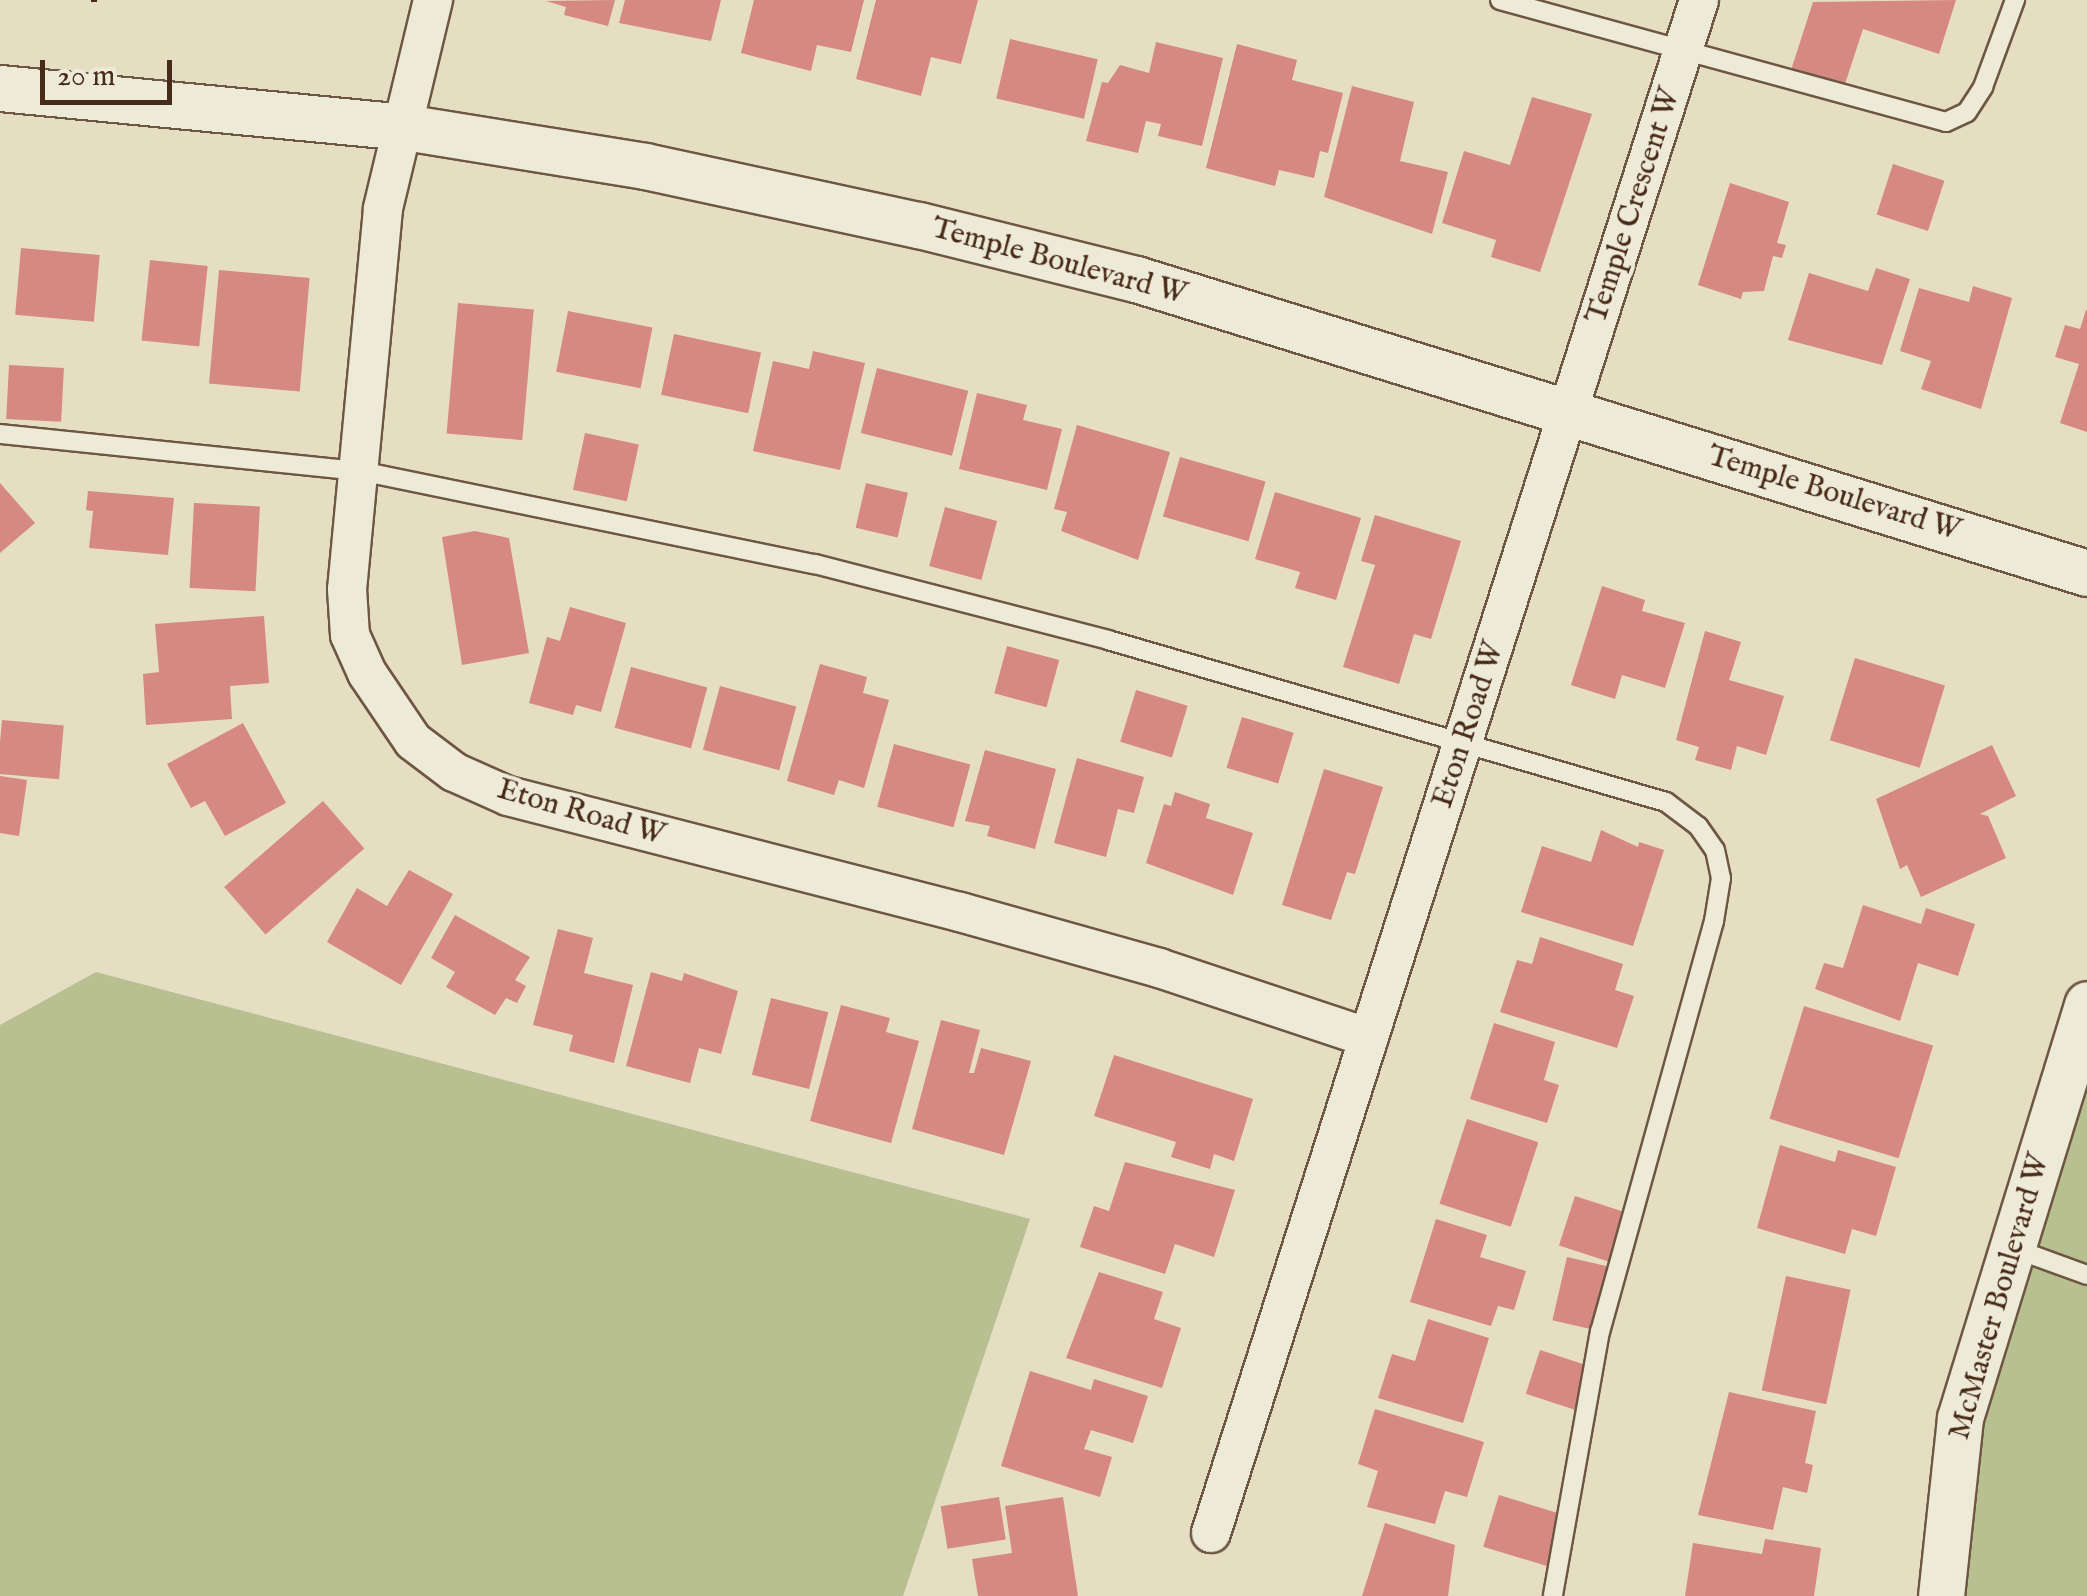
<!DOCTYPE html>
<style>
body{margin:0}
#map{position:relative;width:2087px;height:1596px;overflow:hidden;background:#e5dec3;font-family:"IM FELL English",serif}
div>[style]{position:absolute}
[style*='--x']{left:calc(var(--x)*1px);top:calc(var(--y)*1px);width:calc(var(--w)*1px);rotate:calc(var(--a)*1deg)}
.green>*{inset:0;background:#b8c091}
.building>*{inset:0;background:#d68981;transform-origin:0 0}
.path>*{height:6px;margin-top:-3px;transform-origin:0;background:repeating-linear-gradient(90deg,#472a17 0 8px,transparent 0 13px)}
.roads{filter:drop-shadow(2px 0 #6e5742) drop-shadow(-2px 0 #6e5742) drop-shadow(0 2px #6e5742) drop-shadow(0 -2px #6e5742)}
.service>*{height:18px;margin:-9px;padding:0 9px;transform-origin:9px;border-radius:9px;background:#eeead8}
.minor>*{height:38px;margin:-19px;padding:0 19px;transform-origin:19px;border-radius:19px;background:#eeead8}
.tertiary>*{height:45px;margin:-22.5px;padding:0 22.5px;transform-origin:22.5px;border-radius:22.5px;background:#eeead8}
span{translate:-50% -50%;white-space:nowrap;text-align:center;line-height:1.15;-webkit-text-stroke:8px #eeead8;paint-order:stroke}
.street-label{font-size:30px;color:#472a17}
.scale{position:absolute;left:40px;top:60px;width:132px;height:45px;box-sizing:border-box;border:5px solid #472a17;border-top:0;padding-left:12px;font-size:30px;line-height:35px;white-space:nowrap;color:#472a17;-webkit-text-stroke:8px #eeead8;paint-order:stroke}
</style>
<div id="map">
<div class="green">
<i style="clip-path:polygon(96px 972px,1030px 1219px,903px 1596px,0 1596px,0 1025px)"></i>
<i style="clip-path:polygon(2087px 1004px,2087px 1596px,1947px 1596px,1960px 1418px)"></i>
</div>
<div class="building">
<i style="clip-path:polygon(615px 0,608px 26px,564px 15px,566px 7px,546px 1px)"></i>
<i style="clip-path:polygon(625px 0,721px 0,711px 41px,619px 23px)"></i>
<i style="clip-path:polygon(754px 0,864px 0,851px 52px,817px 45px,811px 71px,741px 53px)"></i>
<i style="clip-path:polygon(876px 0,978px 0,961px 64px,931px 57px,921px 96px,856px 79px)"></i>
<i style="clip-path:polygon(1956px 0,1939px 54px,1863px 29px,1844px 87px,1791px 70px,1813px 2px)"></i>
<i style="left:1010px;top:39px;width:90px;height:61px;rotate:13deg"></i>
<i style="clip-path:polygon(1156px 42px,1223px 58px,1202px 146px,1158px 136px,1161px 124px,1146px 121px,1138px 153px,1086px 141px,1102px 82px,1108px 83px,1120px 65px,1149px 73px)"></i>
<i style="clip-path:polygon(1237px 44px,1297px 60px,1292px 80px,1343px 93px,1328px 153px,1320px 151px,1314px 178px,1279px 170px,1275px 186px,1206px 168px)"></i>
<i style="clip-path:polygon(1352px 86px,1414px 102px,1400px 161px,1448px 172px,1432px 234px,1324px 197px)"></i>
<i style="clip-path:polygon(1532px 97px,1592px 114px,1540px 272px,1491px 257px,1496px 240px,1442px 223px,1464px 151px,1510px 165px)"></i>
<i style="left:1893px;top:164px;width:54px;height:53px;rotate:18deg"></i>
<i style="clip-path:polygon(1730px 183px,1789px 202px,1777px 243px,1786px 245px,1782px 258px,1773px 256px,1764px 291px,1743px 292px,1741px 299px,1698px 285px)"></i>
<i style="left:21px;top:248px;width:79px;height:67px;rotate:5deg"></i>
<i style="left:150px;top:260px;width:58px;height:81px;rotate:6deg"></i>
<i style="clip-path:polygon(1876px 268px,1910px 279px,1882px 365px,1788px 340px,1809px 273px,1868px 291px)"></i>
<i style="left:219px;top:270px;width:91px;height:114px;rotate:5deg"></i>
<i style="clip-path:polygon(1973px 286px,2012px 298px,1981px 409px,1921px 389px,1931px 361px,1900px 351px,1919px 288px,1969px 302px)"></i>
<i style="left:458px;top:303px;width:76px;height:131px;rotate:5deg"></i>
<i style="clip-path:polygon(2086px 310px,2087px 310px,2087px 432px,2060px 423px,2079px 364px,2055px 357px,2065px 325px,2080px 329px)"></i>
<i style="left:568px;top:311px;width:86px;height:62px;rotate:11deg"></i>
<i style="left:674px;top:334px;width:89px;height:62px;rotate:12deg"></i>
<i style="clip-path:polygon(813px 351px,865px 363px,840px 470px,753px 451px,773px 361px,809px 369px)"></i>
<i style="left:9px;top:365px;width:55px;height:54px;rotate:3deg"></i>
<i style="left:877px;top:368px;width:94px;height:67px;rotate:14deg"></i>
<i style="clip-path:polygon(977px 393px,1027px 405px,1023px 420px,1062px 429px,1047px 490px,959px 469px)"></i>
<i style="clip-path:polygon(1077px 425px,1170px 452px,1138px 560px,1061px 531px,1067px 512px,1054px 509px)"></i>
<i style="left:585px;top:433px;width:55px;height:58px;rotate:12deg"></i>
<i style="left:1180px;top:457px;width:89px;height:62px;rotate:16deg"></i>
<i style="clip-path:polygon(0 483px,35px 523px,0 553px)"></i>
<i style="left:866px;top:483px;width:43px;height:46px;rotate:13deg"></i>
<i style="clip-path:polygon(88px 491px,174px 498px,168px 555px,89px 548px,93px 511px,86px 510px)"></i>
<i style="clip-path:polygon(1275px 492px,1361px 518px,1336px 600px,1295px 588px,1300px 572px,1255px 559px)"></i>
<i style="left:194px;top:503px;width:66px;height:85px;rotate:3deg"></i>
<i style="left:945px;top:507px;width:54px;height:61px;rotate:15deg"></i>
<i style="clip-path:polygon(1375px 515px,1461px 541px,1431px 639px,1414px 634px,1399px 684px,1343px 667px,1375px 565px,1361px 561px)"></i>
<i style="clip-path:polygon(475px 531px,509px 538px,529px 653px,462px 665px,442px 537px)"></i>
<i style="clip-path:polygon(1602px 586px,1645px 600px,1642px 611px,1685px 623px,1665px 688px,1622px 675px,1615px 699px,1571px 685px)"></i>
<i style="clip-path:polygon(570px 607px,626px 623px,601px 712px,576px 705px,573px 715px,529px 703px,547px 637px,560px 641px)"></i>
<i style="clip-path:polygon(264px 616px,269px 683px,230px 686px,232px 719px,146px 725px,143px 674px,159px 672px,155px 624px)"></i>
<i style="clip-path:polygon(1705px 631px,1741px 642px,1729px 680px,1784px 696px,1766px 755px,1737px 746px,1731px 770px,1695px 760px,1699px 747px,1676px 740px)"></i>
<i style="left:1007px;top:646px;width:54px;height:49px;rotate:15deg"></i>
<i style="left:1855px;top:658px;width:94px;height:86px;rotate:17deg"></i>
<i style="clip-path:polygon(820px 664px,867px 677px,863px 693px,889px 700px,864px 788px,839px 780px,834px 795px,787px 781px)"></i>
<i style="left:631px;top:667px;width:79px;height:63px;rotate:15deg"></i>
<i style="left:720px;top:686px;width:79px;height:66px;rotate:15deg"></i>
<i style="left:1136px;top:690px;width:54px;height:54px;rotate:17deg"></i>
<i style="left:1242px;top:717px;width:54px;height:53px;rotate:17deg"></i>
<i style="left:2px;top:720px;width:62px;height:54px;rotate:5deg"></i>
<i style="clip-path:polygon(243px 723px,286px 803px,225px 836px,205px 801px,191px 808px,167px 764px)"></i>
<i style="left:894px;top:744px;width:79px;height:65px;rotate:15deg"></i>
<i style="clip-path:polygon(1992px 745px,2016px 796px,1980px 814px,1988px 816px,2006px 858px,1921px 897px,1907px 865px,1900px 869px,1876px 799px)"></i>
<i style="clip-path:polygon(985px 750px,1056px 769px,1035px 849px,987px 836px,990px 826px,965px 821px)"></i>
<i style="clip-path:polygon(1077px 758px,1144px 777px,1134px 813px,1118px 809px,1106px 857px,1054px 843px)"></i>
<i style="clip-path:polygon(1324px 769px,1383px 787px,1355px 874px,1347px 872px,1331px 920px,1282px 905px)"></i>
<i style="clip-path:polygon(0 776px,27px 780px,19px 836px,0 833px)"></i>
<i style="clip-path:polygon(1175px 792px,1210px 804px,1206px 818px,1253px 833px,1233px 895px,1146px 863px,1164px 804px,1171px 806px)"></i>
<i style="left:323px;top:801px;width:63px;height:131px;rotate:49deg"></i>
<i style="clip-path:polygon(1601px 830px,1638px 847px,1639px 842px,1664px 850px,1633px 946px,1521px 912px,1542px 846px,1591px 862px)"></i>
<i style="clip-path:polygon(409px 870px,453px 894px,401px 985px,327px 942px,357px 888px,387px 906px)"></i>
<i style="clip-path:polygon(1863px 905px,1921px 924px,1926px 908px,1975px 924px,1958px 976px,1918px 963px,1900px 1021px,1815px 989px,1824px 963px,1843px 968px)"></i>
<i style="clip-path:polygon(455px 915px,530px 957px,515px 980px,526px 986px,517px 1003px,506px 998px,495px 1015px,446px 987px,455px 972px,431px 958px)"></i>
<i style="clip-path:polygon(558px 929px,593px 938px,584px 973px,633px 985px,614px 1063px,569px 1051px,573px 1035px,533px 1025px)"></i>
<i style="clip-path:polygon(1540px 937px,1623px 964px,1615px 990px,1634px 996px,1617px 1048px,1500px 1012px,1517px 960px,1532px 964px)"></i>
<i style="clip-path:polygon(651px 972px,682px 981px,684px 973px,738px 991px,721px 1054px,699px 1048px,690px 1083px,626px 1066px)"></i>
<i style="left:771px;top:998px;width:59px;height:79px;rotate:14deg"></i>
<i style="clip-path:polygon(841px 1005px,890px 1018px,886px 1032px,919px 1041px,891px 1143px,810px 1121px)"></i>
<i style="left:1804px;top:1006px;width:135px;height:118px;rotate:17deg"></i>
<i style="clip-path:polygon(941px 1020px,980px 1030px,969px 1073px,974px 1073px,981px 1048px,1031px 1061px,1004px 1155px,912px 1129px)"></i>
<i style="clip-path:polygon(1494px 1023px,1555px 1042px,1544px 1080px,1559px 1085px,1547px 1123px,1470px 1099px)"></i>
<i style="clip-path:polygon(1114px 1055px,1253px 1099px,1234px 1161px,1214px 1154px,1210px 1169px,1171px 1157px,1176px 1142px,1094px 1116px)"></i>
<i style="left:1467px;top:1119px;width:75px;height:89px;rotate:18deg"></i>
<i style="clip-path:polygon(1780px 1145px,1835px 1162px,1838px 1150px,1896px 1167px,1876px 1236px,1852px 1229px,1845px 1254px,1757px 1228px)"></i>
<i style="clip-path:polygon(1125px 1162px,1235px 1190px,1214px 1257px,1175px 1244px,1165px 1274px,1080px 1247px,1094px 1206px,1109px 1211px)"></i>
<i style="left:1575px;top:1196px;width:52px;height:52px;rotate:18deg"></i>
<i style="clip-path:polygon(1436px 1219px,1487px 1235px,1480px 1257px,1526px 1271px,1514px 1310px,1498px 1306px,1491px 1326px,1410px 1302px)"></i>
<i style="left:1567px;top:1257px;width:49px;height:65px;rotate:13deg"></i>
<i style="clip-path:polygon(1099px 1272px,1163px 1292px,1154px 1319px,1181px 1328px,1162px 1388px,1066px 1358px)"></i>
<i style="left:1786px;top:1276px;width:66px;height:117px;rotate:12deg"></i>
<i style="clip-path:polygon(1428px 1319px,1489px 1338px,1463px 1423px,1378px 1398px,1392px 1354px,1415px 1361px)"></i>
<i style="left:1540px;top:1350px;width:54px;height:46px;rotate:18deg"></i>
<i style="clip-path:polygon(1030px 1371px,1091px 1390px,1094px 1379px,1148px 1396px,1133px 1443px,1091px 1430px,1084px 1449px,1112px 1457px,1100px 1497px,1001px 1466px)"></i>
<i style="clip-path:polygon(1729px 1392px,1816px 1411px,1805px 1463px,1813px 1465px,1807px 1493px,1783px 1487px,1773px 1530px,1698px 1515px)"></i>
<i style="clip-path:polygon(1375px 1409px,1484px 1442px,1467px 1497px,1445px 1491px,1435px 1524px,1367px 1507px,1378px 1471px,1358px 1464px)"></i>
<i style="left:1499px;top:1495px;width:70px;height:54px;rotate:17deg"></i>
<i style="left:999px;top:1497px;width:43px;height:59px;rotate:81deg"></i>
<i style="clip-path:polygon(1063px 1497px,1078px 1596px,978px 1596px,972px 1559px,1012px 1553px,1005px 1506px)"></i>
<i style="clip-path:polygon(1385px 1523px,1455px 1545px,1448px 1596px,1362px 1596px)"></i>
<i style="clip-path:polygon(1765px 1539px,1821px 1548px,1814px 1596px,1685px 1596px,1693px 1543px,1762px 1554px)"></i>
</div>
<div class="path">
<i style="--x:94;--y:2;--w:2;--a:-90"></i>
</div>
<div class="roads">
<div class="service">
<i style="--x:1500;--y:0;--w:462;--a:15.3"></i>
<i style="--x:1946;--y:122;--w:23;--a:-25"></i>
<i style="--x:1967;--y:112;--w:30;--a:-57"></i>
<i style="--x:1983;--y:87;--w:93;--a:-69.8"></i>
<i style="--x:0;--y:434;--w:362;--a:5.9"></i>
<i style="--x:360;--y:471;--w:464;--a:11.6"></i>
<i style="--x:815;--y:564;--w:303;--a:14.5"></i>
<i style="--x:1108;--y:640;--w:581;--a:16.19"></i>
<i style="--x:1666;--y:802;--w:40;--a:37"></i>
<i style="--x:1698;--y:826;--w:29;--a:55"></i>
<i style="--x:1715;--y:850;--w:29;--a:78"></i>
<i style="--x:1721;--y:878;--w:44;--a:99.2"></i>
<i style="--x:1714;--y:921;--w:426;--a:105.5"></i>
<i style="--x:1600;--y:1331;--w:269;--a:100.1"></i>
<i style="--x:2013;--y:1248;--w:79;--a:20"></i>
</div>
<div class="minor">
<i style="--x:433;--y:0;--w:215;--a:103.5"></i>
<i style="--x:383;--y:209;--w:382;--a:95.4"></i>
<i style="--x:347;--y:589;--w:46;--a:86.3"></i>
<i style="--x:350;--y:635;--w:42;--a:65.9"></i>
<i style="--x:367;--y:673;--w:82;--a:55.9"></i>
<i style="--x:413;--y:741;--w:51;--a:37.1"></i>
<i style="--x:454;--y:772;--w:59;--a:24"></i>
<i style="--x:508;--y:796;--w:467;--a:14.4"></i>
<i style="--x:960;--y:912;--w:207;--a:15.7"></i>
<i style="--x:1159;--y:968;--w:221;--a:18.4"></i>
<i style="--x:1211;--y:1533;--w:1609;--a:-72.34"></i>
</div>
<div class="tertiary">
<i style="--x:0;--y:88;--w:400;--a:5.5"></i>
<i style="--x:398;--y:126;--w:250;--a:9.2"></i>
<i style="--x:645;--y:166;--w:280;--a:12.2"></i>
<i style="--x:919;--y:225;--w:224;--a:14"></i>
<i style="--x:1136;--y:279;--w:995;--a:17.18"></i>
<i style="--x:1941;--y:1596;--w:179;--a:-83.9"></i>
<i style="--x:1960;--y:1418;--w:433;--a:-72.9"></i>
</div>
</div>
<div class="street-label">
<span style="left:1634px;top:206px;rotate:-72deg">Temple Crescent W</span>
<span style="left:1059px;top:262px;rotate:15deg">Temple Boulevard W</span>
<span style="left:1834px;top:494px;rotate:17deg">Temple Boulevard W</span>
<span style="left:1469px;top:725px;rotate:-72deg">Eton Road W</span>
<span style="left:581px;top:813px;rotate:16deg">Eton Road W</span>
<span style="left:2000px;top:1297px;rotate:-74deg">McMaster Boulevard W</span>
</div>
<div class="scale">20 m</div>
</div>
